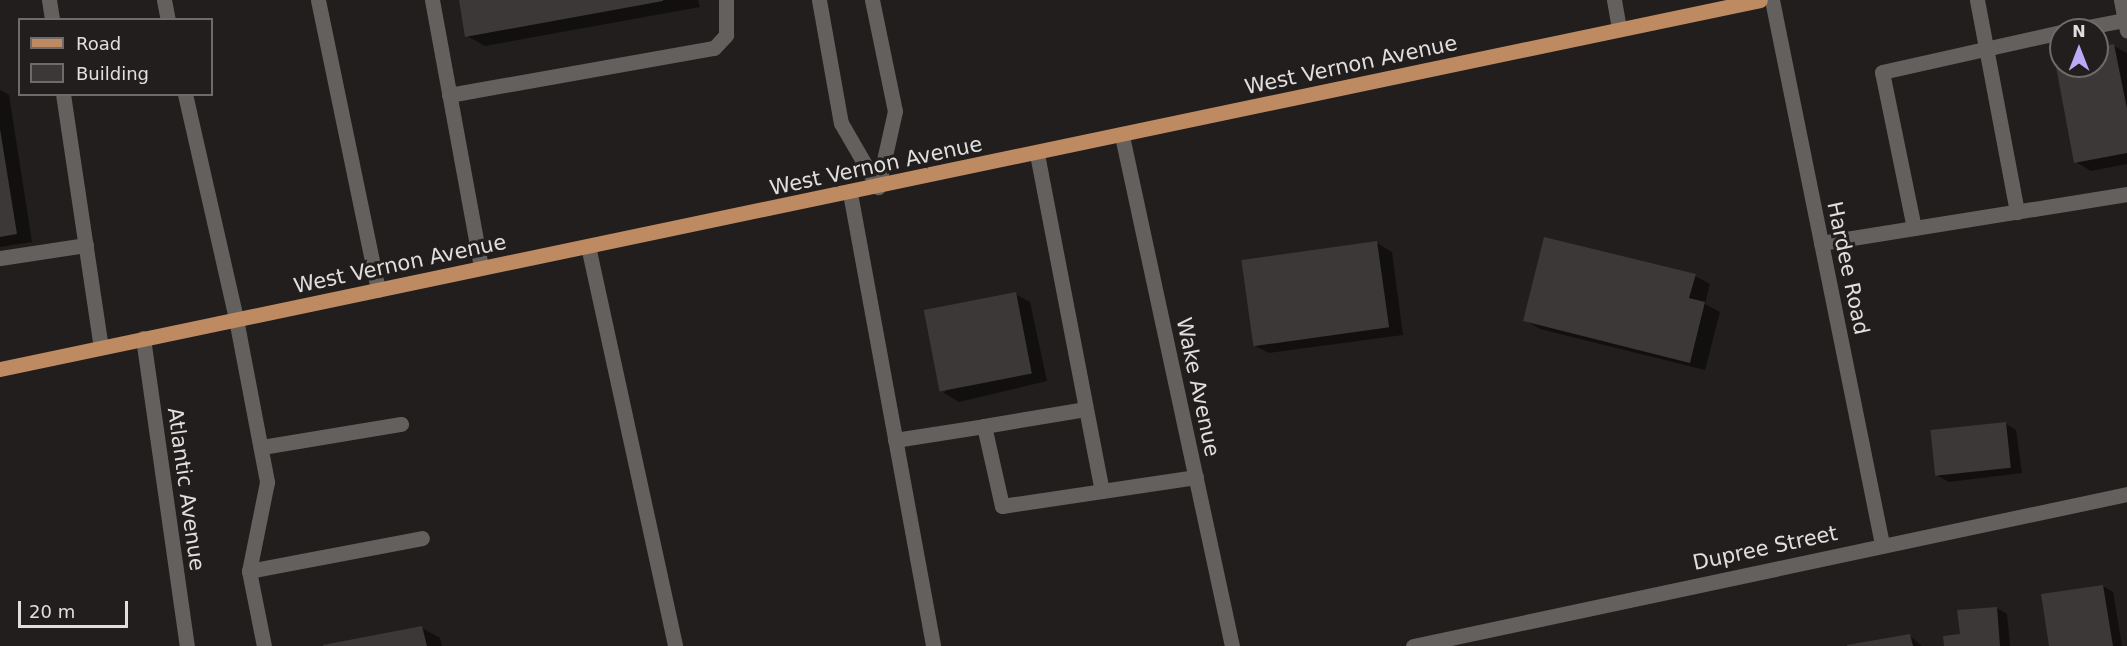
<!DOCTYPE html>
<style>
body{margin:0}
#map{position:relative;width:2127px;height:646px;overflow:hidden;background:#211e1d;font-family:"DejaVu Sans",sans-serif}
div>[style]{position:absolute}
[style*='--x']{left:calc(var(--x)*1px);top:calc(var(--y)*1px);width:calc(var(--w)*1px);rotate:calc(var(--a)*1deg)}
.shadow>*{inset:0;background:#0007}
.building>*{inset:0;background:#3b3837;transform-origin:0 0}
.minor>*{height:15px;margin:-7.5px;padding:0 7.5px;transform-origin:7.5px;border-radius:7.5px;background:#63605e}
.major>*{height:15px;margin:-7.5px;padding:0 7.5px;transform-origin:7.5px;border-radius:7.5px;background:#be8a62}
span{translate:-50% -50%;white-space:nowrap;text-align:center;line-height:1.15;-webkit-text-stroke:6px #211e1d;paint-order:stroke}
.street-label{font-size:21px;color:#e1dfde}
.legend{position:absolute;left:18px;top:18px;width:195px;height:78px;box-sizing:border-box;background:#211e1d;border:2px solid #6e6b6a;margin:0;padding:8px 10px;list-style:none;font-size:18px;color:#e1dfde}
.legend li{display:flex;align-items:center;gap:12px;height:30px}
.legend b{width:30px;border:2px solid #6e6b6a}
.north{position:absolute;left:2049px;top:18px;width:60px;height:60px;box-sizing:border-box;background:#211e1d;border:2px solid #6e6b6a;border-radius:50%;rotate:0deg;font-size:16px;font-weight:700;line-height:24px;text-align:center;color:#e1dfde}
.north::after{content:'';display:block;margin:auto;width:21px;height:27px;background:#b9abf7;clip-path:polygon(50% 0,100% 100%,50% 72%,0 100%)}
.scale{position:absolute;left:18px;top:601px;width:110px;height:27px;box-sizing:border-box;border:3px solid #e1dfde;border-top:0;padding-left:8px;font-size:18px;line-height:21px;white-space:nowrap;color:#e1dfde;-webkit-text-stroke:4px #211e1d;paint-order:stroke}
</style>
<div id="map">
<div class="shadow">
<i style="clip-path:polygon(460px 0,698px 0,700px 7px,485px 46px,467px 36px)"></i>
<i style="clip-path:polygon(2114px 46px,2127px 53px,2127px 164px,2091px 171px,2076px 162px,2056px 57px,2061px 56px,2061px 66px,2097px 66px,2097px 49px)"></i>
<i style="clip-path:polygon(0 90px,9px 95px,32px 242px,0 247px)"></i>
<i style="clip-path:polygon(1377px 243px,1392px 252px,1403px 335px,1269px 353px,1253px 345px)"></i>
<i style="clip-path:polygon(1695px 276px,1710px 284px,1705px 304px,1720px 312px,1705px 370px,1540px 329px,1525px 320px)"></i>
<i style="clip-path:polygon(1015px 294px,1030px 302px,1047px 381px,959px 402px,944px 393px)"></i>
<i style="clip-path:polygon(2006px 424px,2016px 430px,2022px 473px,1949px 482px,1938px 476px)"></i>
<i style="clip-path:polygon(2103px 586px,2113px 592px,2122px 646px,2050px 646px)"></i>
<i style="clip-path:polygon(1997px 608px,2007px 614px,2010px 646px,1945px 646px)"></i>
<i style="clip-path:polygon(422px 628px,440px 638px,442px 646px,325px 646px)"></i>
<i style="clip-path:polygon(1910px 636px,1922px 646px,1849px 646px)"></i>
</div>
<div class="building">
<i style="clip-path:polygon(459px 0,663px 0,663px 1px,465px 37px)"></i>
<i style="clip-path:polygon(2114px 44px,2127px 109px,2127px 153px,2074px 163px,2054px 56px,2061px 54px,2061px 66px,2097px 66px,2097px 47px)"></i>
<i style="clip-path:polygon(0 129px,17px 234px,0 237px)"></i>
<i style="clip-path:polygon(1544px 237px,1696px 274px,1689px 298px,1705px 302px,1690px 363px,1523px 321px)"></i>
<i style="left:1377px;top:241px;width:87px;height:137px;rotate:82deg"></i>
<i style="left:1016px;top:292px;width:83px;height:94px;rotate:79deg"></i>
<i style="left:2006px;top:422px;width:46px;height:76px;rotate:84deg"></i>
<i style="clip-path:polygon(2103px 585px,2113px 646px,2049px 646px,2041px 594px)"></i>
<i style="clip-path:polygon(1997px 607px,2000px 646px,1944px 646px,1943px 636px,1960px 634px,1957px 610px)"></i>
<i style="clip-path:polygon(422px 626px,427px 646px,323px 646px,323px 645px)"></i>
<i style="clip-path:polygon(1910px 634px,1913px 646px,1847px 646px,1847px 645px)"></i>
</div>
<div class="minor">
<i style="--x:49;--y:0;--w:20;--a:81"></i>
<i style="--x:164;--y:0;--w:20;--a:79"></i>
<i style="--x:318;--y:0;--w:296;--a:78.3"></i>
<i style="--x:432;--y:0;--w:272;--a:79.6"></i>
<i style="--x:819;--y:0;--w:125;--a:79.9"></i>
<i style="--x:841;--y:123;--w:74;--a:60"></i>
<i style="--x:872;--y:0;--w:113;--a:78.3"></i>
<i style="--x:895;--y:111;--w:78;--a:102.6"></i>
<i style="--x:1614;--y:0;--w:29;--a:80"></i>
<i style="--x:1772;--y:0;--w:555;--a:78.57"></i>
<i style="--x:1977;--y:0;--w:216;--a:79.3"></i>
<i style="--x:2121;--y:0;--w:31;--a:79"></i>
<i style="--x:2072;--y:30;--w:54;--a:-10.7"></i>
<i style="--x:63;--y:94;--w:256;--a:81.5"></i>
<i style="--x:185;--y:94;--w:231;--a:77.2"></i>
<i style="--x:236;--y:319;--w:166;--a:79.2"></i>
<i style="--x:267;--y:482;--w:91;--a:101.4"></i>
<i style="--x:249;--y:571;--w:76;--a:78.7"></i>
<i style="--x:449;--y:95;--w:269;--a:-10.1"></i>
<i style="--x:714;--y:48;--w:18;--a:-47"></i>
<i style="--x:726;--y:35;--w:35;--a:-90"></i>
<i style="--x:1122;--y:136;--w:522;--a:77.83"></i>
<i style="--x:1037;--y:154;--w:343;--a:79.1"></i>
<i style="--x:1102;--y:491;--w:95;--a:-8.5"></i>
<i style="--x:850;--y:193;--w:461;--a:79.6"></i>
<i style="--x:1914;--y:228;--w:159;--a:-101.6"></i>
<i style="--x:1882;--y:72;--w:183;--a:-12.6"></i>
<i style="--x:1821;--y:243;--w:310;--a:-9.1"></i>
<i style="--x:588;--y:246;--w:409;--a:77.7"></i>
<i style="--x:0;--y:258;--w:87;--a:-8.6"></i>
<i style="--x:143;--y:338;--w:311;--a:81.9"></i>
<i style="--x:984;--y:426;--w:103;--a:-9.5"></i>
<i style="--x:895;--y:440;--w:90;--a:-8.9"></i>
<i style="--x:984;--y:426;--w:82;--a:77.3"></i>
<i style="--x:1002;--y:506;--w:101;--a:-8.5"></i>
<i style="--x:262;--y:447;--w:141;--a:-9.4"></i>
<i style="--x:249;--y:571;--w:176;--a:-10.8"></i>
<i style="--x:1413;--y:646;--w:730;--a:-12.02"></i>
</div>
<div class="major">
<i style="--x:0;--y:369;--w:1798;--a:-11.84"></i>
</div>
<div class="street-label">
<span style="left:1351px;top:65px;rotate:-12deg">West Vernon Avenue</span>
<span style="left:876px;top:166px;rotate:-12deg">West Vernon Avenue</span>
<span style="left:400px;top:264px;rotate:-12deg">West Vernon Avenue</span>
<span style="left:1848px;top:268px;rotate:78deg">Hardee Road</span>
<span style="left:1198px;top:387px;rotate:78deg">Wake Avenue</span>
<span style="left:186px;top:489px;rotate:82deg">Atlantic Avenue</span>
<span style="left:1765px;top:548px;rotate:-12deg">Dupree Street</span>
</div>
<ul class="legend">
<li><b style="height:8px;background:#be8a62"></b>Road</li>
<li><b style="height:16px;background:#3b3837"></b>Building</li>
</ul>
<div class="north">N</div>
<div class="scale">20 m</div>
</div>
